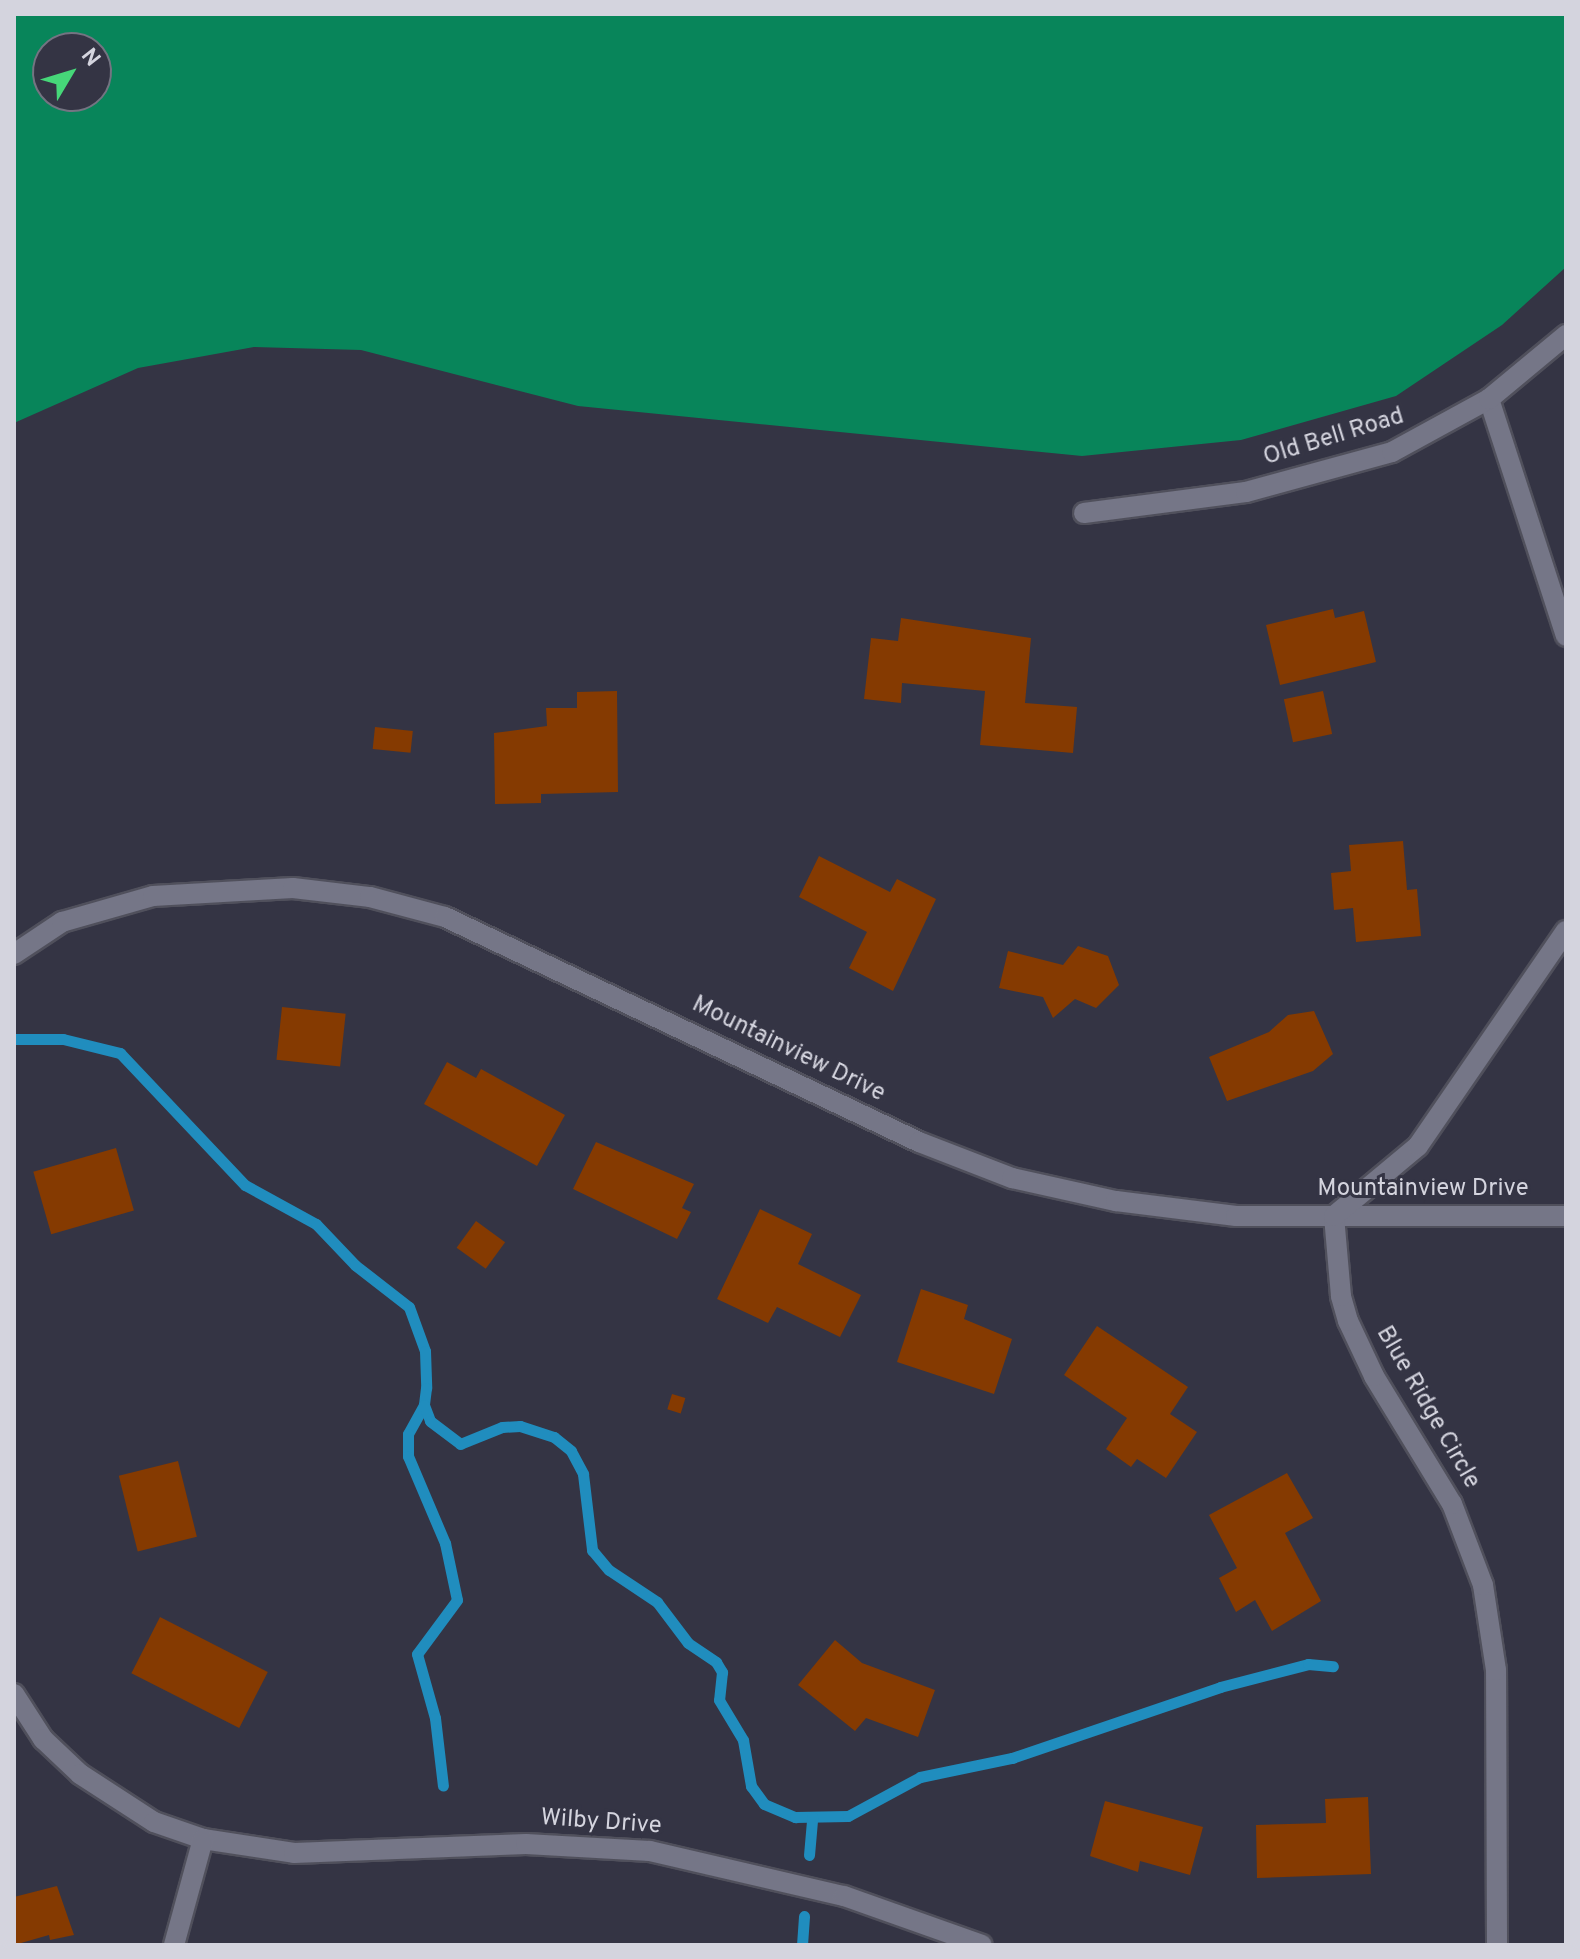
<!DOCTYPE html>
<style>
body{margin:0}
#map{position:relative;width:1580px;height:1959px;overflow:hidden;background:#343444;font-family:Overpass,sans-serif}
div>[style]{position:absolute}
[style*='--x']{left:calc(var(--x)*1px);top:calc(var(--y)*1px);width:calc(var(--w)*1px);rotate:calc(var(--a)*1deg)}
.forest>*{inset:0;background:#08855a}
.stream>*{height:11px;margin:-5.5px;padding:0 5.5px;transform-origin:5.5px;border-radius:5.5px;background:#208dbe}
.building>*{inset:0;background:#853a01;transform-origin:0 0}
.roads{filter:drop-shadow(2px 0 #50505c) drop-shadow(-2px 0 #50505c) drop-shadow(0 2px #50505c) drop-shadow(0 -2px #50505c)}
.minor>*{height:20px;margin:-10px;padding:0 10px;transform-origin:10px;border-radius:10px;background:#757687}
span{translate:-50% -50%;white-space:nowrap;text-align:center;line-height:1.15;-webkit-text-stroke:6px #343444;paint-order:stroke}
.street-label{font-size:24px;color:#d4d4de}
.frame{position:absolute;inset:0;border:16px solid #d4d4de;pointer-events:none}
.north{position:absolute;left:32px;top:32px;width:80px;height:80px;box-sizing:border-box;background:#343444;border:2px solid #747482;border-radius:50%;rotate:52deg;font-size:22px;font-weight:700;line-height:32px;text-align:center;color:#d4d4de}
.north::after{content:'';display:block;margin:auto;width:28px;height:36px;background:#46d779;clip-path:polygon(50% 0,100% 100%,50% 72%,0 100%)}
</style>
<div id="map">
<div class="forest">
<i style="clip-path:polygon(evenodd,14px 14px,1566px 14px,1566px 267px,1502px 325px,1396px 396px,1241px 440px,1082px 456px,578px 406px,361px 350px,254px 347px,138px 368px,14px 423px,14px 14px,48px 48px,96px 48px,96px 96px,48px 96px,48px 48px)"></i>
</div>
<div class="stream">
<i style="--x:14;--y:1039;--w:49;--a:0"></i>
<i style="--x:63;--y:1039;--w:59;--a:13.8"></i>
<i style="--x:120;--y:1053;--w:182;--a:46.6"></i>
<i style="--x:245;--y:1185;--w:81;--a:28.8"></i>
<i style="--x:316;--y:1224;--w:57;--a:46.4"></i>
<i style="--x:355;--y:1265;--w:68;--a:37.9"></i>
<i style="--x:409;--y:1307;--w:47;--a:70"></i>
<i style="--x:425;--y:1351;--w:37;--a:88"></i>
<i style="--x:426;--y:1388;--w:17;--a:97"></i>
<i style="--x:424;--y:1405;--w:33;--a:119"></i>
<i style="--x:408;--y:1434;--w:22;--a:90"></i>
<i style="--x:408;--y:1456;--w:95;--a:67"></i>
<i style="--x:445;--y:1543;--w:58;--a:78.1"></i>
<i style="--x:457;--y:1600;--w:67;--a:126.5"></i>
<i style="--x:417;--y:1654;--w:66;--a:74.3"></i>
<i style="--x:435;--y:1718;--w:68;--a:83.3"></i>
<i style="--x:424;--y:1405;--w:17;--a:69"></i>
<i style="--x:430;--y:1421;--w:38;--a:37"></i>
<i style="--x:460;--y:1444;--w:45;--a:-22"></i>
<i style="--x:502;--y:1427;--w:18;--a:-3"></i>
<i style="--x:520;--y:1426;--w:36;--a:18"></i>
<i style="--x:554;--y:1437;--w:22;--a:39"></i>
<i style="--x:571;--y:1451;--w:26;--a:62"></i>
<i style="--x:583;--y:1474;--w:77;--a:83.2"></i>
<i style="--x:592;--y:1550;--w:26;--a:50"></i>
<i style="--x:609;--y:1570;--w:58;--a:33.7"></i>
<i style="--x:657;--y:1602;--w:51;--a:52.9"></i>
<i style="--x:688;--y:1643;--w:34;--a:34"></i>
<i style="--x:716;--y:1662;--w:12;--a:59"></i>
<i style="--x:722;--y:1672;--w:28;--a:96"></i>
<i style="--x:719;--y:1700;--w:47;--a:59"></i>
<i style="--x:743;--y:1740;--w:47;--a:80.1"></i>
<i style="--x:751;--y:1786;--w:22;--a:54"></i>
<i style="--x:764;--y:1804;--w:34;--a:23"></i>
<i style="--x:795;--y:1817;--w:53;--a:-1.1"></i>
<i style="--x:848;--y:1816;--w:82;--a:-28.4"></i>
<i style="--x:920;--y:1777;--w:94;--a:-11.7"></i>
<i style="--x:1012;--y:1758;--w:220;--a:-18.8"></i>
<i style="--x:1220;--y:1687;--w:91;--a:-14.6"></i>
<i style="--x:1308;--y:1664;--w:25;--a:5"></i>
<i style="--x:809;--y:1855;--w:38;--a:-85"></i>
<i style="--x:802;--y:1945;--w:29;--a:-86"></i>
</div>
<div class="building">
<i style="clip-path:polygon(1333px 609px,1335px 618px,1364px 611px,1376px 662px,1280px 685px,1266px 625px)"></i>
<i style="clip-path:polygon(901px 618px,1031px 638px,1025px 703px,1077px 707px,1073px 753px,980px 745px,985px 691px,902px 683px,901px 703px,864px 699px,871px 638px,898px 641px)"></i>
<i style="clip-path:polygon(617px 691px,618px 792px,541px 794px,541px 803px,495px 804px,494px 733px,547px 726px,546px 708px,577px 708px,577px 692px)"></i>
<i style="left:1323px;top:691px;width:44px;height:40px;rotate:78deg"></i>
<i style="left:375px;top:727px;width:38px;height:22px;rotate:6deg"></i>
<i style="clip-path:polygon(1403px 841px,1407px 890px,1417px 889px,1421px 936px,1356px 942px,1353px 908px,1334px 910px,1331px 873px,1351px 871px,1349px 845px)"></i>
<i style="clip-path:polygon(819px 856px,890px 892px,897px 879px,936px 899px,893px 991px,849px 968px,867px 932px,799px 897px)"></i>
<i style="clip-path:polygon(1078px 946px,1108px 956px,1119px 985px,1096px 1008px,1075px 999px,1053px 1018px,1043px 997px,999px 988px,1008px 951px,1063px 965px)"></i>
<i style="left:282px;top:1007px;width:64px;height:53px;rotate:6deg"></i>
<i style="clip-path:polygon(1314px 1011px,1333px 1054px,1313px 1071px,1227px 1101px,1209px 1057px,1269px 1032px,1288px 1015px)"></i>
<i style="clip-path:polygon(447px 1062px,476px 1078px,481px 1069px,565px 1115px,537px 1166px,424px 1104px)"></i>
<i style="clip-path:polygon(596px 1142px,694px 1184px,682px 1208px,691px 1212px,677px 1239px,573px 1189px)"></i>
<i style="left:116px;top:1148px;width:65px;height:86px;rotate:74deg"></i>
<i style="clip-path:polygon(760px 1209px,812px 1234px,798px 1264px,861px 1295px,840px 1337px,777px 1307px,768px 1323px,717px 1299px)"></i>
<i style="left:476px;top:1221px;width:36px;height:33px;rotate:36deg"></i>
<i style="clip-path:polygon(921px 1289px,968px 1305px,964px 1319px,1012px 1339px,994px 1394px,897px 1362px)"></i>
<i style="clip-path:polygon(1097px 1326px,1188px 1387px,1170px 1414px,1197px 1432px,1166px 1478px,1137px 1459px,1131px 1467px,1106px 1449px,1127px 1418px,1064px 1375px)"></i>
<i style="left:672px;top:1394px;width:14px;height:16px;rotate:17deg"></i>
<i style="left:178px;top:1461px;width:78px;height:61px;rotate:76deg"></i>
<i style="clip-path:polygon(1287px 1473px,1313px 1518px,1285px 1533px,1321px 1601px,1272px 1631px,1255px 1600px,1236px 1612px,1219px 1578px,1237px 1568px,1209px 1515px)"></i>
<i style="left:160px;top:1617px;width:121px;height:63px;rotate:27deg"></i>
<i style="clip-path:polygon(835px 1640px,862px 1663px,935px 1690px,918px 1737px,866px 1718px,855px 1731px,798px 1685px)"></i>
<i style="clip-path:polygon(1368px 1797px,1371px 1874px,1257px 1878px,1256px 1825px,1326px 1823px,1325px 1799px)"></i>
<i style="clip-path:polygon(1105px 1801px,1203px 1827px,1190px 1875px,1140px 1861px,1138px 1872px,1090px 1856px)"></i>
<i style="clip-path:polygon(57px 1886px,74px 1935px,50px 1940px,49px 1935px,14px 1945px,14px 1897px)"></i>
</div>
<div class="roads">
<div class="minor">
<i style="--x:1489;--y:399;--w:249;--a:72"></i>
<i style="--x:1084;--y:513;--w:163;--a:-7.4"></i>
<i style="--x:1246;--y:492;--w:151;--a:-15.3"></i>
<i style="--x:1392;--y:452;--w:111;--a:-28.7"></i>
<i style="--x:1489;--y:399;--w:100;--a:-39.7"></i>
<i style="--x:14;--y:954;--w:58;--a:-33.7"></i>
<i style="--x:62;--y:922;--w:95;--a:-15.9"></i>
<i style="--x:153;--y:896;--w:140;--a:-3.3"></i>
<i style="--x:293;--y:888;--w:78;--a:6.7"></i>
<i style="--x:370;--y:897;--w:78;--a:14.9"></i>
<i style="--x:445;--y:917;--w:525;--a:25.39"></i>
<i style="--x:919;--y:1142;--w:100;--a:21.2"></i>
<i style="--x:1012;--y:1178;--w:107;--a:12.5"></i>
<i style="--x:1116;--y:1201;--w:121;--a:7.1"></i>
<i style="--x:1236;--y:1216;--w:330;--a:0"></i>
<i style="--x:14;--y:1694;--w:54;--a:57.2"></i>
<i style="--x:43;--y:1739;--w:51;--a:43.4"></i>
<i style="--x:80;--y:1774;--w:88;--a:33"></i>
<i style="--x:154;--y:1822;--w:52;--a:19.1"></i>
<i style="--x:203;--y:1839;--w:92;--a:8.7"></i>
<i style="--x:294;--y:1853;--w:232;--a:-2.2"></i>
<i style="--x:526;--y:1844;--w:124;--a:3.2"></i>
<i style="--x:650;--y:1851;--w:199;--a:13.1"></i>
<i style="--x:844;--y:1896;--w:146;--a:19.5"></i>
<i style="--x:174;--y:1945;--w:110;--a:-74.7"></i>
<i style="--x:1497;--y:1945;--w:275;--a:-90.2"></i>
<i style="--x:1496;--y:1670;--w:86;--a:-98.7"></i>
<i style="--x:1483;--y:1585;--w:87;--a:-110.9"></i>
<i style="--x:1452;--y:1504;--w:150;--a:-121.4"></i>
<i style="--x:1374;--y:1376;--w:61;--a:-115.3"></i>
<i style="--x:1348;--y:1321;--w:26;--a:-106"></i>
<i style="--x:1341;--y:1296;--w:80;--a:-95"></i>
<i style="--x:1334;--y:1216;--w:109;--a:-39.8"></i>
<i style="--x:1418;--y:1146;--w:261;--a:-55.5"></i>
</div>
</div>
<div class="street-label">
<span style="left:1334px;top:438px;rotate:-17deg">Old Bell Road</span>
<span style="left:788px;top:1050px;rotate:26deg">Mountainview Drive</span>
<span style="left:1423px;top:1190px">Mountainview Drive</span>
<span style="left:1427px;top:1408px;rotate:60deg">Blue Ridge Circle</span>
<span style="left:601px;top:1823px;rotate:4deg">Wilby Drive</span>
</div>
<div class="frame"></div>
<div class="north">N</div>
</div>
